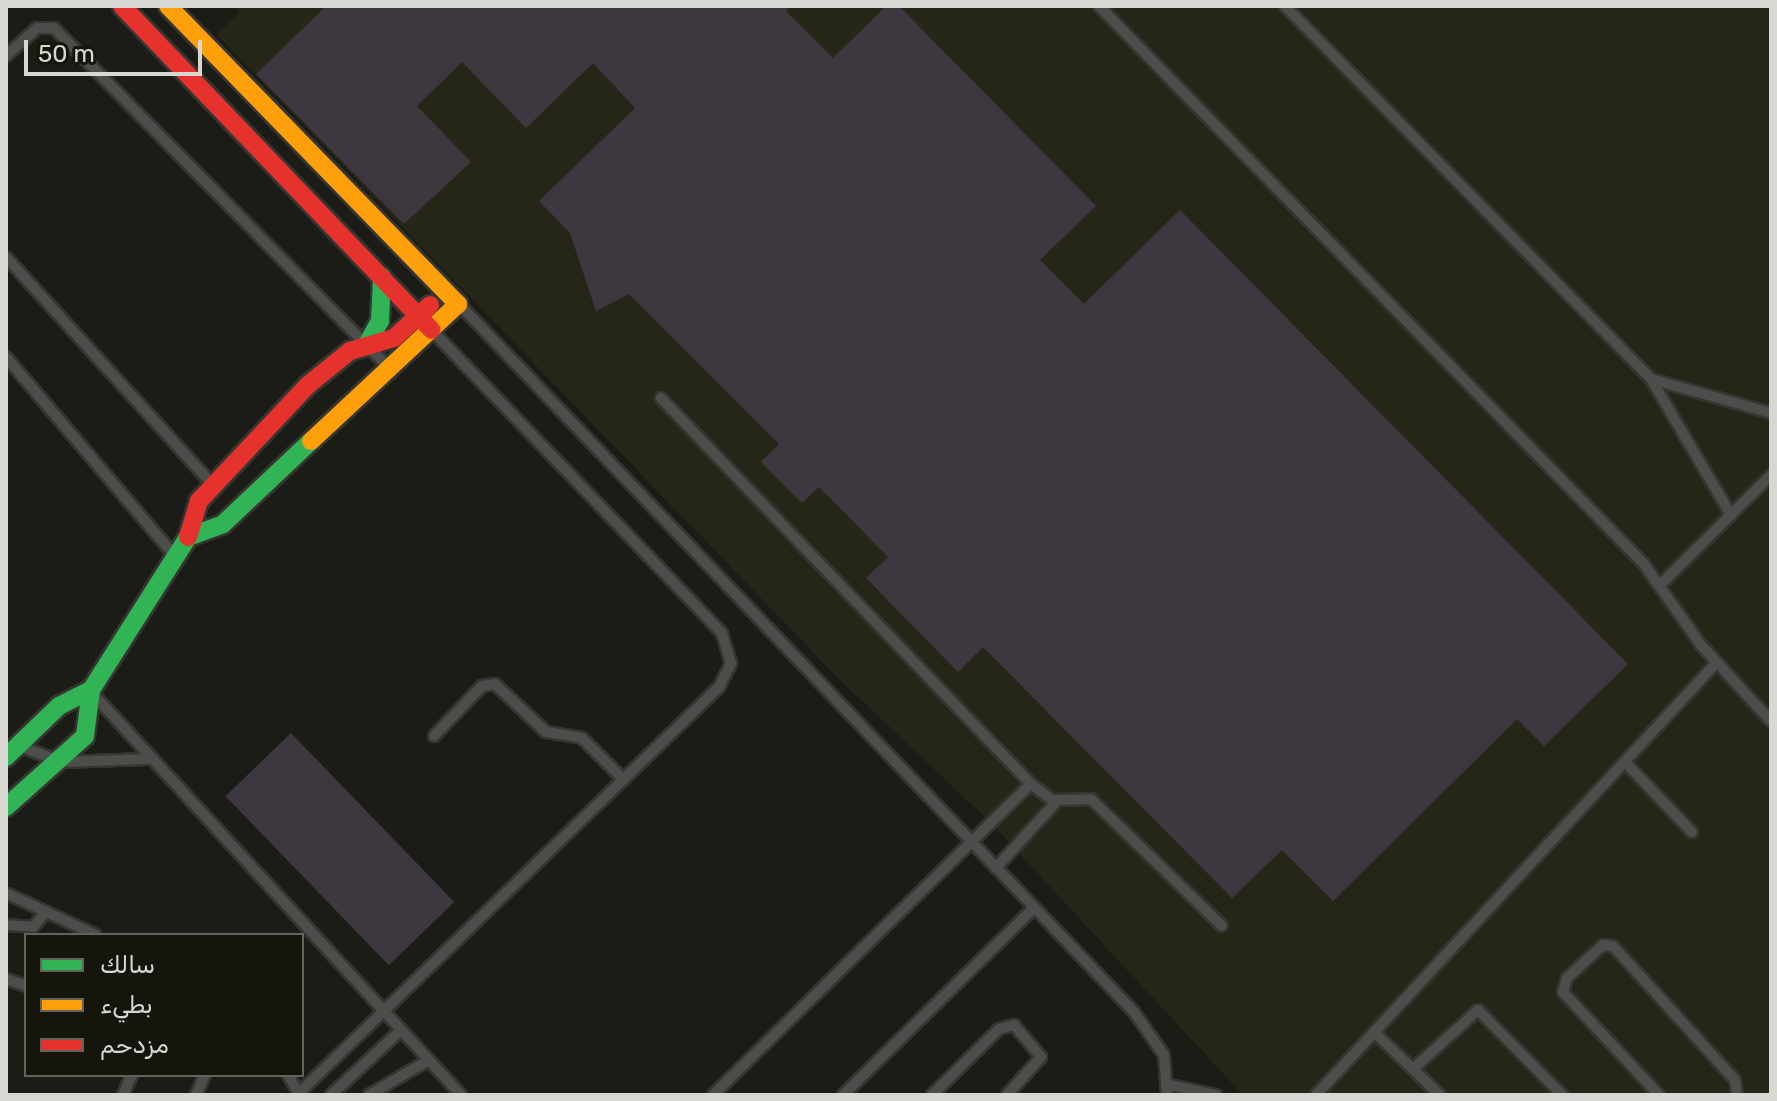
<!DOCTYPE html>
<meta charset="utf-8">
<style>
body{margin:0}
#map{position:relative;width:1777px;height:1101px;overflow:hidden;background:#1c1c17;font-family:Rubik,"Noto Sans Arabic",sans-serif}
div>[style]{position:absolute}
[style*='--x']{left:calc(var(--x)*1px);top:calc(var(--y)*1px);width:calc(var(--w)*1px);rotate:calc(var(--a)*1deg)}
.built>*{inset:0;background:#262618}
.building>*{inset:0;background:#3e3740;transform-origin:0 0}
.roads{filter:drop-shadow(2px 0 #353532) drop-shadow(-2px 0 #353532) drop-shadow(0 2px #353532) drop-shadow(0 -2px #353532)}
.lane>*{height:10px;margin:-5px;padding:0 5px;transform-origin:5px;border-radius:5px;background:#4d4d4c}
.fast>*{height:18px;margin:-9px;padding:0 9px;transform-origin:9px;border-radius:9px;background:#30b455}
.slow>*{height:18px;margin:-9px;padding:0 9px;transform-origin:9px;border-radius:9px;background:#ff9f0a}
.jam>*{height:18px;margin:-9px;padding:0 9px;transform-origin:9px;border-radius:9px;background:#e5322d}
span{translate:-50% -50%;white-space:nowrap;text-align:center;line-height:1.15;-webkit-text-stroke:6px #15150c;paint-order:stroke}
.frame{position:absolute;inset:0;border:8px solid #d8d8d2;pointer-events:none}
.legend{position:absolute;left:24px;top:933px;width:280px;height:144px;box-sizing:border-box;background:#15150c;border:2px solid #63635b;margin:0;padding:10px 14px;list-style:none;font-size:24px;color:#d8d8d2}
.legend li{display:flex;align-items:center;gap:16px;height:40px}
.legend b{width:40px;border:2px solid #63635b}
.scale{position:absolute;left:24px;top:40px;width:178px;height:36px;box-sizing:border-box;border:4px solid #d8d8d2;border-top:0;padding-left:10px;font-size:24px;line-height:28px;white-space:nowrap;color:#d8d8d2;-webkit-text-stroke:6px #15150c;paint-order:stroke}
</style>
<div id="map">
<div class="built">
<i style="clip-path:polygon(233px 6px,1771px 6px,1771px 1095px,1243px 1095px,991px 823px,840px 680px,217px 35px,239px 13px)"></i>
</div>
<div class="building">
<i style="clip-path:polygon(326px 6px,791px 6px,786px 11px,833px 58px,886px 6px,899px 6px,1096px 206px,1040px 260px,1084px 304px,1180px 210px,1628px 664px,1544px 746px,1517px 719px,1333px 901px,1282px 850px,1232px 898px,983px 647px,958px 672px,866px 578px,888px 557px,819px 487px,802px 503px,761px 462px,779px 444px,629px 294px,596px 311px,570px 233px,539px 201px,635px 108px,593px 63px,526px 128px,462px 62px,417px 106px,471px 162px,404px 224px,256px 74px)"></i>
<i style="left:291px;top:733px;width:235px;height:91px;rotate:46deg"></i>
</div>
<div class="roads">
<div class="lane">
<i style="--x:1099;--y:6;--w:779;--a:45.68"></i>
<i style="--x:1643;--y:563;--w:100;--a:54.7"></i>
<i style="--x:1701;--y:645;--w:103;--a:47.4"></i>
<i style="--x:1285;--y:6;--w:523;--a:45.54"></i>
<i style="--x:1651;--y:379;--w:158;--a:59.5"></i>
<i style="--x:6;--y:56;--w:42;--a:-42.1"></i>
<i style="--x:37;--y:28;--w:17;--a:0"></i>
<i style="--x:54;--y:28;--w:477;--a:45.4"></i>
<i style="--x:6;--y:257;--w:307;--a:47.8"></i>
<i style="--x:460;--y:305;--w:977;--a:46.37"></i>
<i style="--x:1134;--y:1012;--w:52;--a:55.1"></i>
<i style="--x:1164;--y:1055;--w:40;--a:85.7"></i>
<i style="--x:6;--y:357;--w:258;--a:49.7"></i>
<i style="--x:1651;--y:379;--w:125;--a:15.8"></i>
<i style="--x:661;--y:398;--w:535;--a:46.21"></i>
<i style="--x:1031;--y:784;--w:26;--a:37"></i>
<i style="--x:1052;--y:800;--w:39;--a:-1"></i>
<i style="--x:1091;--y:799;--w:182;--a:44.1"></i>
<i style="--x:1661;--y:584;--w:155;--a:-44.7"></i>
<i style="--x:94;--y:695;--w:543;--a:47.46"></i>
<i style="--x:434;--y:736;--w:69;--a:-46.2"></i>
<i style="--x:482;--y:686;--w:13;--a:-9"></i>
<i style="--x:495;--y:684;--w:70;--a:43.3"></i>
<i style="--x:546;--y:732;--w:36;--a:9"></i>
<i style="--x:582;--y:738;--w:59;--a:45"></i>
<i style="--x:19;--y:746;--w:46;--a:20.4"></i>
<i style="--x:62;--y:762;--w:86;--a:-2"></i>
<i style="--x:1625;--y:762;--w:97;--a:46.3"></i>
<i style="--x:996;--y:868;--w:91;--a:-47.7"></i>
<i style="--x:8;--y:894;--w:97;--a:25"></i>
<i style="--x:6;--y:925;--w:27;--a:4"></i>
<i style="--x:33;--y:927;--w:20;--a:-49"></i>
<i style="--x:6;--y:979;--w:21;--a:19"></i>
<i style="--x:1374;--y:1032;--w:91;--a:43.7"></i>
<i style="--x:1413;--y:1069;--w:88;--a:-42.2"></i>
<i style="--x:1478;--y:1010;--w:120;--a:45.3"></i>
<i style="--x:288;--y:1075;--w:23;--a:59"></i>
<i style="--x:1170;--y:1085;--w:47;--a:12.3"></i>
<i style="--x:299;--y:1093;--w:584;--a:-44.03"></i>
<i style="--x:719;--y:687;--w:27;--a:-63"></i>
<i style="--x:731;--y:663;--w:31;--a:-107"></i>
<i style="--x:722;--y:633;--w:417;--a:-133.8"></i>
<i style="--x:123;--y:1095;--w:22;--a:-66"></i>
<i style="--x:196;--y:1095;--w:22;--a:-66"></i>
<i style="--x:331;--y:1095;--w:96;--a:-42.9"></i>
<i style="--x:369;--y:1095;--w:69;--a:-30.3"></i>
<i style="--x:713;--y:1095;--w:445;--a:-44.4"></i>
<i style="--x:843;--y:1095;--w:267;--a:-44.4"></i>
<i style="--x:932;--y:1095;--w:94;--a:-44.6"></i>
<i style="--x:999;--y:1029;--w:16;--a:-15"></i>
<i style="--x:1014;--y:1025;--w:42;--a:49.8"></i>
<i style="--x:1041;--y:1057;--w:51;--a:131.8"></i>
<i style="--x:1316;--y:1095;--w:589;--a:-47.2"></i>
<i style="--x:1659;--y:1095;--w:141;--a:-133"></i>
<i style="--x:1563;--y:992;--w:15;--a:-74"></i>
<i style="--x:1567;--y:978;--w:49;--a:-42.5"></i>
<i style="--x:1603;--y:945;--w:10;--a:6"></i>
<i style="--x:1613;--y:946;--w:181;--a:47.7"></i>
<i style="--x:1735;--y:1080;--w:15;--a:82"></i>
</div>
<div class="fast">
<i style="--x:366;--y:346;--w:29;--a:-61"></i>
<i style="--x:380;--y:321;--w:44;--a:-87.4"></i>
<i style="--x:6;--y:757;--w:74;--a:-43.9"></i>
<i style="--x:59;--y:706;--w:36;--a:-27"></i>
<i style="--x:91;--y:690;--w:181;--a:-57.6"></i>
<i style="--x:188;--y:537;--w:37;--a:-20"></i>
<i style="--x:223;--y:524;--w:121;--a:-43.3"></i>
<i style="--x:6;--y:807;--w:106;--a:-41.9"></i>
<i style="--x:85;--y:736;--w:46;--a:-82.6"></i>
</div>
<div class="slow">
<i style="--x:168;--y:6;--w:416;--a:45.8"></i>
<i style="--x:458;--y:304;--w:201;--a:137"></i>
</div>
<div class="jam">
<i style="--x:122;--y:6;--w:448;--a:46.3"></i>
<i style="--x:188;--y:537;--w:38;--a:-73"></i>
<i style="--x:199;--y:501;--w:159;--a:-46.8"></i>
<i style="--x:308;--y:385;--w:54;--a:-39"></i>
<i style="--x:350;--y:351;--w:46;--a:-16.5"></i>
<i style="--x:394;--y:338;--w:49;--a:-42.5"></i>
</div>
</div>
<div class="frame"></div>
<ul class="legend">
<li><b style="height:10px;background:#30b455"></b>سالك</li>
<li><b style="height:10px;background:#ff9f0a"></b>بطيء</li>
<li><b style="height:10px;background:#e5322d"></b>مزدحم</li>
</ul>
<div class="scale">50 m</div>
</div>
